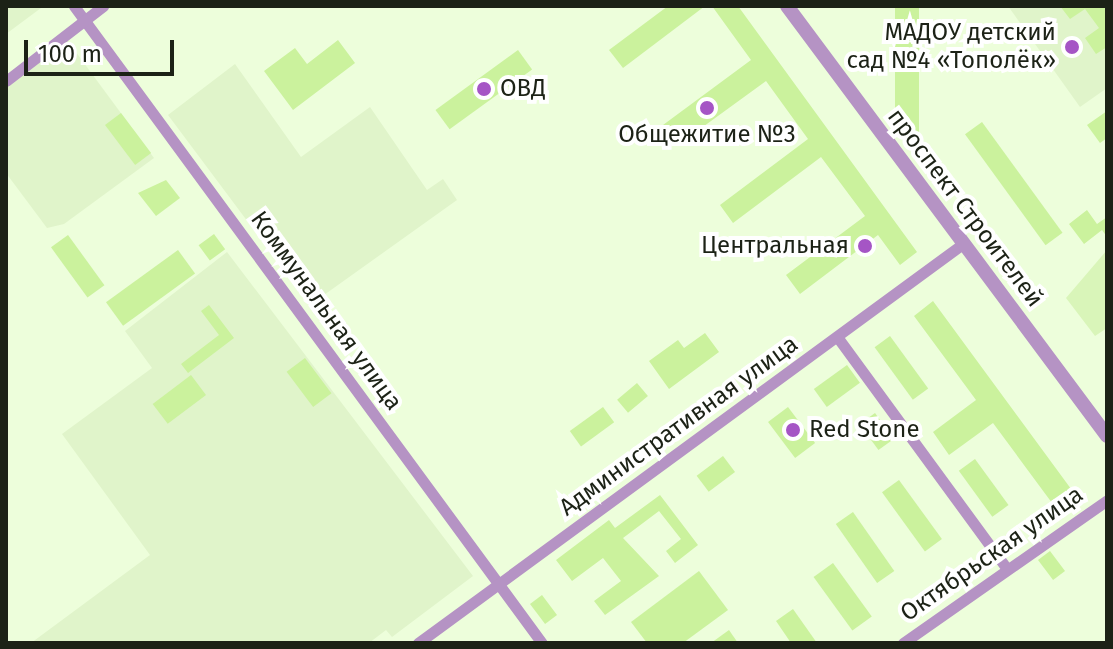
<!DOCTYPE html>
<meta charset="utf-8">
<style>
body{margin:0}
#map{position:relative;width:1113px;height:649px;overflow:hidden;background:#edfedb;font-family:"Fira Sans",sans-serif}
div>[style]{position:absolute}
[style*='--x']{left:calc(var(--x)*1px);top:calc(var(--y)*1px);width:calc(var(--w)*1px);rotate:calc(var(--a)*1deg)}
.built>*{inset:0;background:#e0f4ca}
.green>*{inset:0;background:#d9f5b9}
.building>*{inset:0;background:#cbf29d;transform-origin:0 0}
.minor>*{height:11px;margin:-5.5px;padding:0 5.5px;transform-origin:5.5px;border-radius:5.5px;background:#b593c4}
.tertiary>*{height:14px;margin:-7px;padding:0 7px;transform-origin:7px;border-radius:7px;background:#b593c4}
.dots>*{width:22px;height:22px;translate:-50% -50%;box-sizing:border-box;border:4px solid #fff;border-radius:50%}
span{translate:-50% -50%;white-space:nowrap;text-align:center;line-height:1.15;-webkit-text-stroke:8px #fff;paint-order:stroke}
.poi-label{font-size:24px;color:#1c2216}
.right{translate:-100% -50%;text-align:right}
.left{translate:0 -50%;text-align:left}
.street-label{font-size:24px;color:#1c2216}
.frame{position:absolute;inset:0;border:8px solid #1c2216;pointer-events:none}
.scale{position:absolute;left:24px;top:40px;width:150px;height:36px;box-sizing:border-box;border:4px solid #1c2216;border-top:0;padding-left:10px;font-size:24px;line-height:28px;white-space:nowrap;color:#1c2216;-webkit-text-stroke:6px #fff;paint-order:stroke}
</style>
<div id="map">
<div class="built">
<i style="clip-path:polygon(6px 6px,39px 6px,41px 8px,6px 34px)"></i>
<i style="clip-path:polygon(1008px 6px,1107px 6px,1107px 88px,1080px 107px)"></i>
<i style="clip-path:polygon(67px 40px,154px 158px,64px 224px,47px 228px,6px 173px,6px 84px)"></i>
<i style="clip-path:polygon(235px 64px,301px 157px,370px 107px,427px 190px,443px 179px,457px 200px,310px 305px,168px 115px)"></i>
<i style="clip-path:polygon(227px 252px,473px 576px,392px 637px,386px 630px,369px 643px,31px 643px,150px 555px,62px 434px,152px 368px,125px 331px)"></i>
</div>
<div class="green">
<i style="clip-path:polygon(1107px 250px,1107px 328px,1095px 336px,1066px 298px)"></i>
</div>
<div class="building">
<i style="clip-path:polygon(668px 6px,705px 6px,623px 68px,609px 50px)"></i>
<i style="clip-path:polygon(712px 6px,738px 6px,917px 252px,900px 265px,878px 235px,800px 294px,786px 275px,865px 216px,821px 157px,733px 223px,720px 205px,808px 139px,766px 81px,678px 145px,663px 125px,751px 60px)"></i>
<i style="left:895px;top:6px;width:24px;height:127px"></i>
<i style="clip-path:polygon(1060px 6px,1107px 6px,1107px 47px,1096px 54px,1085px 38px,1099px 28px,1085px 9px,1070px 19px)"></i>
<i style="clip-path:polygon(338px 40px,355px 63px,293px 110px,264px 71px,295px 48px,307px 64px)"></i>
<i style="left:518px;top:50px;width:24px;height:102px;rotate:54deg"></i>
<i style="clip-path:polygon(1107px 111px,1107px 138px,1100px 143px,1087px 125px)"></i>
<i style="left:121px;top:113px;width:50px;height:20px;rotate:53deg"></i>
<i style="left:982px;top:122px;width:137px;height:21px;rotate:54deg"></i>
<i style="clip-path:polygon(166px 180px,180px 198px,156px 216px,138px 193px)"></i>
<i style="clip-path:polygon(1087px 210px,1097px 224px,1107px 217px,1107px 237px,1102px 230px,1084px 244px,1069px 224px)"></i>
<i style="left:214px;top:234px;width:19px;height:19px;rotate:54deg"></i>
<i style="left:68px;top:235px;width:62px;height:21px;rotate:54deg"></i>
<i style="left:178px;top:250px;width:29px;height:89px;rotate:54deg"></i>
<i style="clip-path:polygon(933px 301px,1074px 493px,1055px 507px,993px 423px,949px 455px,933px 432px,976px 400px,914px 316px)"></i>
<i style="clip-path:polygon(209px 305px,234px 338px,188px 373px,181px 364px,219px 335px,201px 311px)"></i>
<i style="clip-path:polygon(705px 333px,719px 352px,669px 389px,649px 361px,678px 340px,684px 348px)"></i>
<i style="left:890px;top:336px;width:65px;height:19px;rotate:54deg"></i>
<i style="left:305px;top:358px;width:44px;height:23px;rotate:53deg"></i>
<i style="left:847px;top:365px;width:22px;height:41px;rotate:54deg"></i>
<i style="left:191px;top:375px;width:25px;height:48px;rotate:53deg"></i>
<i style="left:637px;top:383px;width:17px;height:26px;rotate:50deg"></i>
<i style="left:603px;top:407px;width:19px;height:41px;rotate:54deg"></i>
<i style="left:788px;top:407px;width:45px;height:25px;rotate:53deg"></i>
<i style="left:875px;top:413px;width:32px;height:19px;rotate:54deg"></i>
<i style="left:723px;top:456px;width:20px;height:33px;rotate:53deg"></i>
<i style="left:975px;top:459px;width:57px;height:20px;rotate:54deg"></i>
<i style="left:899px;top:480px;width:73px;height:21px;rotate:54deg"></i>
<i style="clip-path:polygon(660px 495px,698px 545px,675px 563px,666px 551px,681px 539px,659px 511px,623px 538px,659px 576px,605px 615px,594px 601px,621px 581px,603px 558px,572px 581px,556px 560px,609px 520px,615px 528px)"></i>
<i style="left:853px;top:512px;width:72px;height:21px;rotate:55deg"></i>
<i style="left:1050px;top:551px;width:25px;height:15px;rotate:53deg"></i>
<i style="left:833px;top:563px;width:66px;height:24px;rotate:54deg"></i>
<i style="clip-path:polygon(699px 571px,728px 610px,683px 643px,647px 643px,631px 622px)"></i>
<i style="left:542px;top:595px;width:25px;height:15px;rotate:53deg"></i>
<i style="clip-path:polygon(793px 609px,817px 643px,791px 643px,776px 621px)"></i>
<i style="clip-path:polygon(729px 630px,738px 643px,711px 643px)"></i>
</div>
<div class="minor">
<i style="--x:74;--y:6;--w:790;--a:53.7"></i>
<i style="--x:6;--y:81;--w:123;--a:-37.7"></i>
<i style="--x:838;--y:338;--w:286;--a:53.8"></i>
<i style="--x:418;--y:643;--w:677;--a:-36.23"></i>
<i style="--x:903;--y:643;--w:249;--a:-35"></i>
</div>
<div class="tertiary">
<i style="--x:787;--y:6;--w:536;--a:53.34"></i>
</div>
<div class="dots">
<i style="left:1072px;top:47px;background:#a555c5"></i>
<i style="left:484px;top:89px;background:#a555c5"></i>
<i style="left:707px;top:108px;background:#a555c5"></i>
<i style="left:865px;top:246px;background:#a555c5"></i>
<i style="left:793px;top:430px;background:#a555c5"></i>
</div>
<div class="poi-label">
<span class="right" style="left:1056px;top:47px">МАДОУ детский<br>сад №4 «Тополёк»</span>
<span class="left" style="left:500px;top:89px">ОВД</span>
<span style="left:707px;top:135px">Общежитие №3</span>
<span class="right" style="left:849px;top:246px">Центральная</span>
<span class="left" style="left:809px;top:430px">Red Stone</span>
</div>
<div class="street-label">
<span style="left:965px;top:208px;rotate:53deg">проспект Строителей</span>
<span style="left:326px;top:311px;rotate:54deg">Коммунальная улица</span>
<span style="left:679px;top:426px;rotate:-36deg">Административная улица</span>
<span style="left:992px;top:554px;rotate:-35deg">Октябрьская улица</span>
</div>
<div class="frame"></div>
<div class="scale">100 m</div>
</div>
